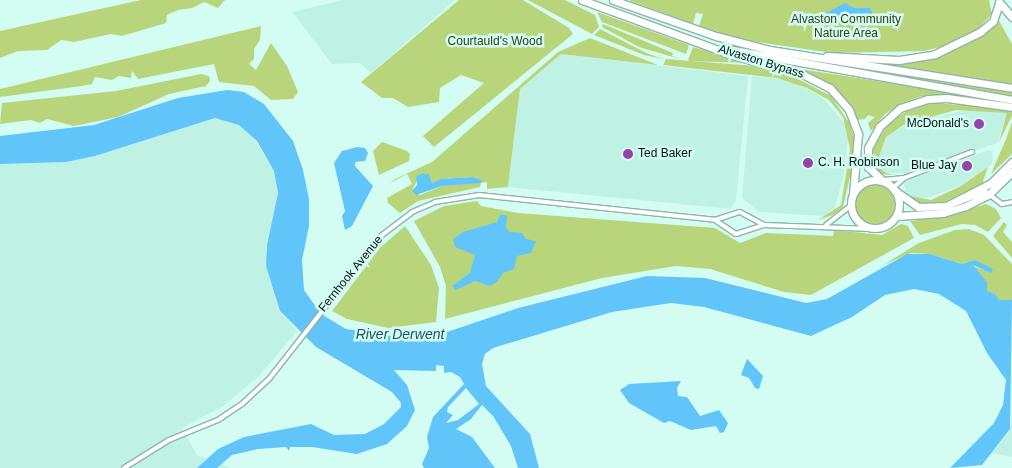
<!DOCTYPE html>
<style>
body{margin:0}
#map{position:relative;width:1012px;height:468px;overflow:hidden;background:#d3fcf2;font-family:Arial,sans-serif}
div>[style]{position:absolute}
[style*='--x']{left:calc(var(--x)*1px);top:calc(var(--y)*1px);width:calc(var(--w)*1px);rotate:calc(var(--a)*1deg)}
.built>*{inset:0;background:#bff2e5}
.green>*{inset:0;background:#b9d57b}
.round{border-radius:50%}
.water>*{inset:0;background:#62c5fa}
.roads{filter:drop-shadow(1px 0 #8db5ab) drop-shadow(-1px 0 #8db5ab) drop-shadow(0 1px #8db5ab) drop-shadow(0 -1px #8db5ab)}
.minor>*{height:4px;margin:-2px;padding:0 2px;transform-origin:2px;border-radius:2px;background:#fff}
.trunk>*{height:7px;margin:-3.5px;padding:0 3.5px;transform-origin:3.5px;border-radius:3.5px;background:#fff}
.trunk>.ring{margin:-3.5px;padding:0;box-sizing:content-box;background:none;border:7px solid #fff;border-radius:50%}
.dots>*{width:14px;height:14px;translate:-50% -50%;box-sizing:border-box;border:2px solid #d3fcf2;border-radius:50%}
span{translate:-50% -50%;white-space:nowrap;text-align:center;line-height:1.15;-webkit-text-stroke:5px #d3fcf2;paint-order:stroke}
.park-label{font-size:12px;color:#343f1a}
.street-label{font-size:12px;color:#061512}
.poi-label{font-size:12px;color:#061512}
.right{translate:-100% -50%;text-align:right}
.left{translate:0 -50%;text-align:left}
.water-label{font-size:14px;color:#265066;font-style:italic}
</style>
<div id="map">
<div class="built">
<i style="clip-path:polygon(343px 0,455px 0,371px 73px,360px 63px,332px 64px,292px 12px)"></i>
<i style="clip-path:polygon(561px 54px,748px 76px,736px 200px,731px 209px,508px 187px,520px 89px)"></i>
<i style="clip-path:polygon(752px 76px,782px 79px,805px 88px,822px 97px,844px 123px,848px 138px,843px 178px,835px 207px,824px 216px,759px 212px,742px 198px)"></i>
<i style="clip-path:polygon(975px 108px,1008px 113px,997px 143px,907px 173px,886px 173px,876px 165px,886px 137px,903px 125px)"></i>
<i style="clip-path:polygon(215px 118px,239px 125px,252px 134px,274px 171px,278px 193px,266px 249px,269px 278px,280px 311px,297px 331px,258px 377px,222px 407px,182px 428px,197px 455px,230px 468px,0 468px,0 164px,66px 162px,95px 156px)"></i>
<i style="clip-path:polygon(989px 150px,993px 151px,992px 164px,960px 186px,929px 197px,918px 199px,906px 194px,904px 183px,914px 178px)"></i>
<i style="clip-path:polygon(1012px 422px,1012px 457px,992px 453px,1008px 433px)"></i>
</div>
<div class="green">
<i style="clip-path:polygon(141px 0,225px 0,218px 8px,204px 2px,192px 8px,178px 10px,167px 15px,166px 23px,122px 36px,111px 34px,74px 42px,61px 40px,47px 50px,18px 51px,0 58px,0 31px)"></i>
<i style="clip-path:polygon(459px 0,523px 0,569px 28px,573px 34px,434px 147px,423px 136px,484px 83px,461px 75px,440px 88px,439px 102px,408px 107px,393px 98px,382px 98px,361px 82px)"></i>
<i style="clip-path:polygon(528px 0,565px 0,595px 15px,599px 27px,592px 34px)"></i>
<i style="clip-path:polygon(628px 0,989px 0,992px 14px,977px 30px,948px 45px,924px 51px,833px 53px,744px 40px,699px 26px,703px 14px,696px 13px,693px 24px)"></i>
<i style="clip-path:polygon(597px 12px,689px 45px,686px 54px,602px 22px)"></i>
<i style="clip-path:polygon(998px 19px,1012px 44px,1012px 84px,855px 61px,939px 55px,976px 39px)"></i>
<i style="clip-path:polygon(603px 24px,673px 53px,672px 56px,680px 59px,639px 47px,602px 27px)"></i>
<i style="clip-path:polygon(261px 26px,260px 40px,254px 49px,254px 59px,249px 64px,256px 70px,271px 43px,287px 66px,298px 92px,293px 99px,271px 100px,254px 86px,219px 82px,214px 64px,138px 79px,132px 71px,131px 78px,119px 76px,112px 80px,95px 77px,92px 84px,82px 86px,0 97px,0 89px)"></i>
<i style="clip-path:polygon(600px 29px,646px 53px,663px 59px,644px 55px,594px 35px)"></i>
<i style="clip-path:polygon(evenodd,590px 38px,658px 65px,561px 54px,520px 89px,508px 187px,487px 189px,487px 182px,481px 183px,480px 187px,418px 201px,400px 213px,388px 203px,387px 198px,412px 184px,407px 174px,390px 183px,395px 179px,432px 162px,558px 52px,590px 38px,420px 174px,429px 174px,432px 183px,441px 179px,473px 177px,482px 180px,442px 186px,420px 195px,412px 191px,420px 174px)"></i>
<i style="clip-path:polygon(693px 47px,749px 63px,690px 61px,688px 60px)"></i>
<i style="clip-path:polygon(666px 59px,755px 66px,800px 80px,831px 96px,850px 124px,854px 138px,851px 172px,843px 207px,833px 215px,818px 220px,841px 205px,850px 149px,843px 117px,829px 100px,807px 88px,777px 78px,663px 65px)"></i>
<i style="clip-path:polygon(782px 66px,952px 93px,952px 95px,922px 96px,902px 103px,885px 114px,871px 131px,868px 123px,875px 117px,868px 115px,865px 119px,857px 120px,847px 101px,829px 84px,809px 73px)"></i>
<i style="clip-path:polygon(862px 70px,1003px 89px,1012px 92px,1012px 96px)"></i>
<i style="clip-path:polygon(201px 74px,209px 76px,210px 81px,206px 86px,169px 94px,118px 117px,74px 126px,47px 119px,40px 123px,31px 120px,0 124px,2px 103px,116px 91px)"></i>
<i style="clip-path:polygon(930px 103px,979px 106px,1012px 112px,1012px 116px,999px 142px,1007px 113px,956px 110px,903px 125px,886px 137px,876px 165px,886px 173px,896px 175px,880px 174px,875px 170px,871px 153px,887px 125px,911px 108px)"></i>
<i style="clip-path:polygon(1012px 122px,1012px 154px,991px 174px,1006px 139px)"></i>
<i style="clip-path:polygon(382px 142px,407px 151px,410px 154px,409px 161px,379px 175px,373px 151px)"></i>
<i style="clip-path:polygon(988px 167px,983px 181px,985px 183px,942px 203px,922px 206px,904px 195px,931px 200px,961px 186px)"></i>
<i class="round" style="left:855px;top:185px;width:40px;height:40px"></i>
<i style="clip-path:polygon(477px 201px,481px 206px,518px 213px,715px 228px,740px 243px,766px 233px,833px 236px,834px 230px,882px 235px,901px 224px,908px 226px,914px 238px,811px 295px,784px 292px,710px 269px,676px 266px,602px 278px,445px 319px,446px 286px,440px 267px,414px 221px,444px 206px)"></i>
<i style="clip-path:polygon(986px 204px,996px 209px,1001px 218px,988px 232px,975px 225px,962px 224px,920px 235px,910px 221px,950px 216px)"></i>
<i style="clip-path:polygon(1004px 222px,1007px 225px,1003px 232px,1012px 242px,1012px 258px,993px 236px)"></i>
<i style="clip-path:polygon(405px 226px,431px 265px,439px 288px,436px 322px,388px 328px,347px 319px,332px 311px,380px 248px)"></i>
<i style="clip-path:polygon(955px 230px,969px 229px,984px 235px,1012px 264px,1012px 300px,999px 300px,987px 291px,972px 266px,991px 272px,991px 269px,975px 260px,962px 264px,930px 254px,911px 253px,883px 265px,919px 243px)"></i>
</div>
<div class="water">
<i style="clip-path:polygon(845px 3px,854px 8px,870px 8px,874px 17px,858px 20px,826px 13px)"></i>
<i style="clip-path:polygon(evenodd,227px 90px,244px 92px,264px 104px,293px 141px,303px 170px,309px 199px,309px 226px,302px 260px,304px 290px,321px 314px,346px 329px,392px 336px,436px 333px,436px 337px,443px 337px,444px 333px,518px 308px,647px 276px,705px 278px,806px 303px,827px 299px,907px 254px,930px 254px,962px 264px,975px 260px,993px 269px,991px 273px,973px 265px,987px 282px,987px 291px,995px 294px,999px 300px,1012px 300px,1010px 429px,982px 465px,950px 468px,994px 423px,1003px 405px,1006px 380px,987px 353px,966px 311px,939px 294px,914px 289px,885px 295px,852px 317px,811px 336px,704px 307px,671px 303px,612px 312px,493px 348px,485px 354px,482px 364px,486px 386px,530px 434px,539px 468px,518px 468px,511px 446px,493px 416px,482px 405px,471px 419px,456px 429px,472px 437px,495px 468px,424px 468px,422px 464px,429px 448px,427px 437px,433px 417px,464px 384px,460px 377px,451px 372px,444px 373px,444px 366px,436px 365px,436px 371px,394px 370px,407px 385px,415px 410px,407px 426px,387px 444px,357px 454px,312px 447px,290px 447px,289px 451px,286px 447px,258px 449px,232px 455px,217px 468px,197px 468px,218px 449px,244px 437px,311px 424px,334px 435px,365px 434px,384px 424px,401px 407px,401px 403px,392px 392px,316px 347px,280px 311px,266px 266px,267px 245px,278px 193px,274px 171px,257px 141px,239px 125px,215px 118px,95px 156px,66px 162px,0 164px,0 136px,94px 125px,178px 98px,227px 90px,466px 388px,479px 404px,458px 420px,446px 423px,453px 415px,447px 412px,448px 407px,466px 388px)"></i>
<i style="clip-path:polygon(357px 147px,365px 148px,368px 153px,365px 161px,355px 162px,355px 166px,373px 186px,352px 226px,345px 230px,342px 216px,345px 211px,334px 163px,342px 151px)"></i>
<i style="clip-path:polygon(420px 174px,429px 174px,432px 183px,441px 179px,473px 177px,482px 180px,481px 183px,442px 186px,416px 195px,412px 191px,417px 185px,416px 177px)"></i>
<i style="clip-path:polygon(500px 215px,507px 215px,506px 228px,510px 232px,522px 233px,526px 239px,536px 241px,531px 253px,517px 256px,514px 269px,503px 273px,497px 282px,490px 286px,475px 281px,456px 290px,452px 286px,470px 273px,475px 255px,455px 247px,453px 239px,463px 232px,497px 222px)"></i>
<i style="clip-path:polygon(747px 359px,763px 376px,759px 389px,755px 388px,749px 378px,741px 375px)"></i>
<i style="clip-path:polygon(681px 381px,677px 388px,678px 396px,687px 397px,700px 416px,719px 410px,728px 423px,724px 432px,720px 433px,716px 426px,691px 430px,670px 421px,664px 423px,629px 403px,620px 390px,629px 384px)"></i>
</div>
<div class="roads">
<div class="minor">
<i style="--x:884;--y:180;--w:20;--a:-6"></i>
<i style="--x:904;--y:178;--w:73;--a:-20.9"></i>
<i style="--x:893;--y:188;--w:15;--a:-42"></i>
<i style="--x:955;--y:204;--w:33;--a:-21"></i>
<i style="--x:986;--y:192;--w:20;--a:37"></i>
<i style="--x:1002;--y:204;--w:10;--a:-11"></i>
<i style="--x:715;--y:220;--w:25;--a:34"></i>
<i style="--x:736;--y:234;--w:29;--a:-18"></i>
<i style="--x:764;--y:225;--w:109;--a:2.1"></i>
<i style="--x:826;--y:225;--w:31;--a:-38"></i>
<i style="--x:124;--y:468;--w:53;--a:-31.9"></i>
<i style="--x:169;--y:440;--w:53;--a:-22.2"></i>
<i style="--x:218;--y:420;--w:29;--a:-34"></i>
<i style="--x:242;--y:404;--w:37;--a:-43"></i>
<i style="--x:269;--y:379;--w:183;--a:-51.9"></i>
<i style="--x:382;--y:235;--w:38;--a:-37"></i>
<i style="--x:412;--y:212;--w:25;--a:-23"></i>
<i style="--x:435;--y:202;--w:45;--a:-9"></i>
<i style="--x:479;--y:195;--w:237;--a:6"></i>
<i style="--x:715;--y:220;--w:26;--a:-18"></i>
<i style="--x:740;--y:212;--w:27;--a:28"></i>
</div>
<div class="trunk">
<i style="--x:582;--y:0;--w:160;--a:20.1"></i>
<i style="--x:732;--y:55;--w:75;--a:15.5"></i>
<i style="--x:804;--y:75;--w:29;--a:27"></i>
<i style="--x:830;--y:88;--w:29;--a:49"></i>
<i style="--x:849;--y:110;--w:26;--a:69"></i>
<i style="--x:858;--y:134;--w:59;--a:94.8"></i>
<i style="--x:613;--y:0;--w:109;--a:19.3"></i>
<i style="--x:716;--y:36;--w:56;--a:14.5"></i>
<i style="--x:770;--y:50;--w:245;--a:8.9"></i>
<i style="--x:999;--y:2;--w:20;--a:49"></i>
<i style="--x:727;--y:49;--w:290;--a:10.1"></i>
<i style="--x:827;--y:56;--w:72;--a:3.2"></i>
<i style="--x:899;--y:60;--w:36;--a:-9"></i>
<i style="--x:935;--y:54;--w:50;--a:-26.1"></i>
<i style="--x:980;--y:32;--w:17;--a:-40"></i>
<i style="--x:993;--y:21;--w:18;--a:-71"></i>
<i style="--x:880;--y:178;--w:16;--a:-137"></i>
<i style="--x:868;--y:167;--w:19;--a:-90"></i>
<i style="--x:868;--y:148;--w:24;--a:-62"></i>
<i style="--x:879;--y:127;--w:28;--a:-42"></i>
<i style="--x:900;--y:108;--w:29;--a:-18"></i>
<i style="--x:928;--y:99;--w:19;--a:-3"></i>
<i style="--x:947;--y:98;--w:66;--a:7.9"></i>
<i class="ring" style="left:851px;top:180px;width:41px;height:41px"></i>
<i style="--x:894;--y:190;--w:29;--a:35"></i>
<i style="--x:918;--y:207;--w:28;--a:-2"></i>
<i style="--x:946;--y:206;--w:51;--a:-27.1"></i>
<i style="--x:991;--y:183;--w:30;--a:-45"></i>
<i style="--x:897;--y:216;--w:46;--a:-3.7"></i>
<i style="--x:943;--y:213;--w:24;--a:-17"></i>
<i style="--x:966;--y:206;--w:25;--a:-27"></i>
<i style="--x:988;--y:195;--w:33;--a:-44"></i>
</div>
</div>
<div class="dots">
<i style="left:979px;top:124px;background:#9741ae"></i>
<i style="left:628px;top:154px;background:#9741ae"></i>
<i style="left:808px;top:163px;background:#9741ae"></i>
<i style="left:967px;top:166px;background:#9741ae"></i>
</div>
<div class="park-label">
<span style="left:846px;top:27px">Alvaston Community<br>Nature Area</span>
<span style="left:495px;top:42px">Courtauld's Wood</span>
</div>
<div class="street-label">
<span style="left:761px;top:62px;rotate:17deg">Alvaston Bypass</span>
<span style="left:351px;top:274px;rotate:-51deg">Fernhook Avenue</span>
</div>
<div class="poi-label">
<span class="right" style="left:969px;top:124px">McDonald's</span>
<span class="left" style="left:638px;top:154px">Ted Baker</span>
<span class="left" style="left:818px;top:163px">C. H. Robinson</span>
<span class="right" style="left:957px;top:166px">Blue Jay</span>
</div>
<div class="water-label">
<span style="left:400px;top:334px">River Derwent</span>
</div>
</div>
